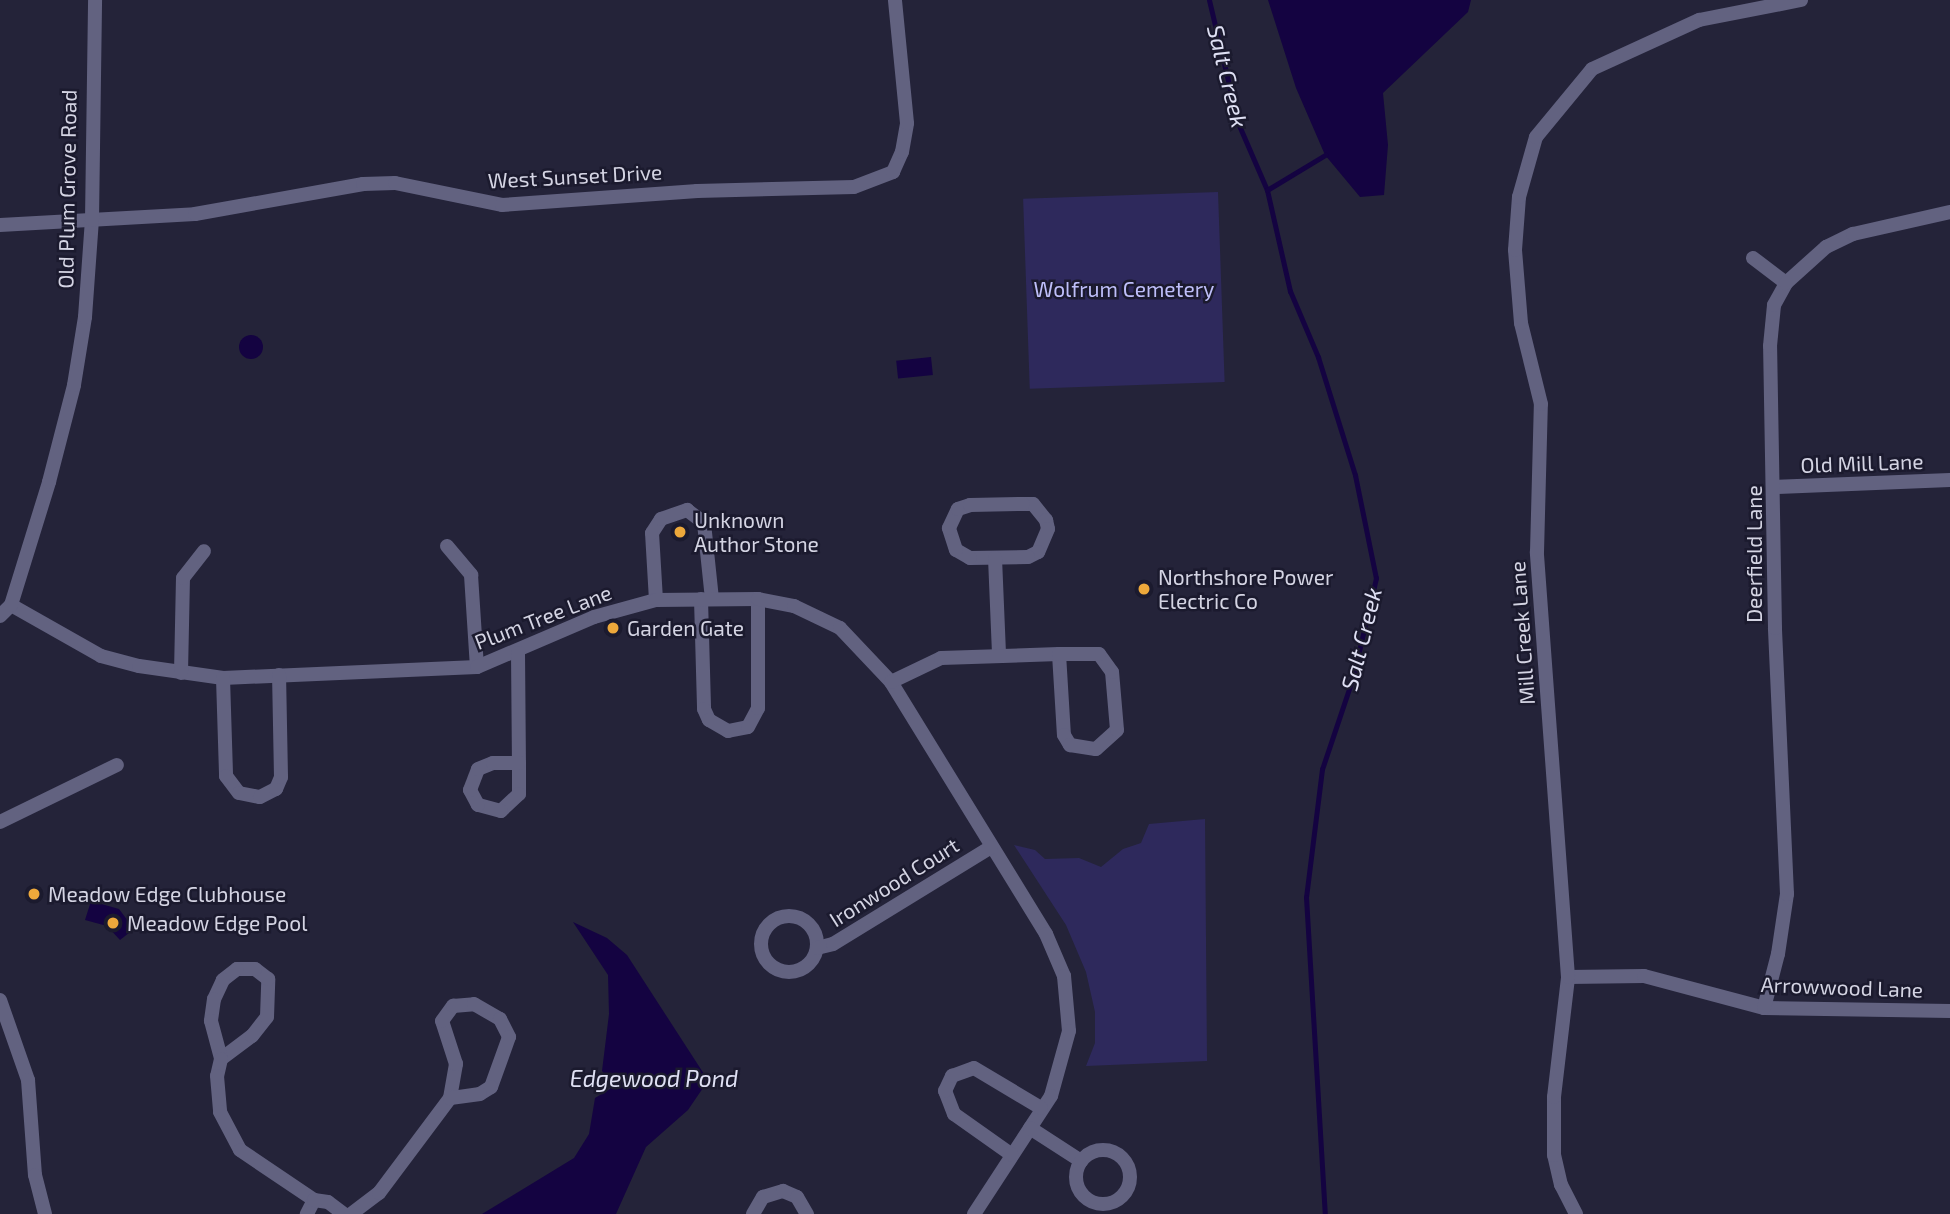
<!DOCTYPE html>
<style>
body{margin:0}
#map{position:relative;width:1950px;height:1214px;overflow:hidden;background:#242339;font-family:"Exo 2",sans-serif}
div>[style]{position:absolute}
[style*='--x']{left:calc(var(--x)*1px);top:calc(var(--y)*1px);width:calc(var(--w)*1px);rotate:calc(var(--a)*1deg)}
.green>*{inset:0;background:#2e295c;transform-origin:0 0}
.water>*{inset:0;background:#140341;transform-origin:0 0}
.round{border-radius:50%}
.stream>*{height:5px;margin:-2.5px;padding:0 2.5px;transform-origin:2.5px;border-radius:2.5px;background:#140341}
.minor>*{height:14px;margin:-7px;padding:0 7px;transform-origin:7px;border-radius:7px;background:#626280}
.minor>.ring{margin:-7px;padding:0;box-sizing:content-box;background:none;border:14px solid #626280;border-radius:50%}
.tertiary>*{height:14px;margin:-7px;padding:0 7px;transform-origin:7px;border-radius:7px;background:#626280}
.dots>*{width:19px;height:19px;translate:-50% -50%;box-sizing:border-box;border:4px solid #1b1a2e;border-radius:50%}
span{translate:-50% -50%;white-space:nowrap;text-align:center;line-height:1.15;-webkit-text-stroke:5px #1b1a2e;paint-order:stroke}
.street-label{font-size:21px;color:#d4d4e3}
.park-label{font-size:21px;color:#bebef9}
.poi-label{font-size:21px;color:#d4d4e3}
.left{translate:0 -50%;text-align:left}
.water-label{font-size:23px;color:#dfe0f4;font-style:italic}
</style>
<div id="map">
<div class="green">
<i style="left:1218px;top:192px;width:190px;height:195px;rotate:88deg"></i>
<i style="clip-path:polygon(1205px 819px,1207px 1061px,1086px 1066px,1095px 1043px,1095px 1012px,1086px 972px,1066px 925px,1014px 845px,1035px 850px,1045px 859px,1079px 858px,1101px 867px,1123px 849px,1141px 843px,1149px 824px)"></i>
</div>
<div class="water">
<i style="clip-path:polygon(1268px 0,1471px 0,1468px 12px,1383px 93px,1388px 145px,1384px 195px,1360px 197px,1325px 155px,1296px 88px)"></i>
<i class="round" style="left:239px;top:335px;width:24px;height:24px"></i>
<i style="left:931px;top:357px;width:18px;height:35px;rotate:84deg"></i>
<i style="clip-path:polygon(91px 901px,119px 909px,134px 929px,120px 940px,107px 926px,85px 920px)"></i>
<i style="clip-path:polygon(573px 922px,607px 938px,627px 955px,704px 1074px,705px 1085px,688px 1110px,646px 1147px,616px 1214px,482px 1214px,574px 1158px,589px 1134px,595px 1098px,610px 1089px,611px 1081px,602px 1071px,609px 1014px,608px 975px)"></i>
</div>
<div class="stream">
<i style="--x:1209;--y:0;--w:126;--a:76.7"></i>
<i style="--x:1238;--y:123;--w:73;--a:66.6"></i>
<i style="--x:1267;--y:190;--w:104;--a:77.2"></i>
<i style="--x:1290;--y:291;--w:72;--a:67"></i>
<i style="--x:1318;--y:357;--w:124;--a:72.6"></i>
<i style="--x:1355;--y:475;--w:105;--a:78.5"></i>
<i style="--x:1376;--y:578;--w:102;--a:103.1"></i>
<i style="--x:1353;--y:677;--w:97;--a:108.6"></i>
<i style="--x:1322;--y:769;--w:129;--a:97.1"></i>
<i style="--x:1306;--y:897;--w:318;--a:86.6"></i>
<i style="--x:1267;--y:190;--w:68;--a:-31.1"></i>
</div>
<div class="minor">
<i style="--x:0;--y:225;--w:195;--a:-3.2"></i>
<i style="--x:195;--y:214;--w:171;--a:-10.1"></i>
<i style="--x:363;--y:184;--w:32;--a:-2"></i>
<i style="--x:395;--y:183;--w:109;--a:11.6"></i>
<i style="--x:502;--y:205;--w:196;--a:-4.1"></i>
<i style="--x:697;--y:191;--w:157;--a:-1.5"></i>
<i style="--x:854;--y:187;--w:42;--a:-21"></i>
<i style="--x:893;--y:172;--w:22;--a:-66"></i>
<i style="--x:902;--y:152;--w:29;--a:-80"></i>
<i style="--x:907;--y:123;--w:124;--a:-95.6"></i>
<i style="--x:1753;--y:258;--w:41;--a:37.1"></i>
<i style="--x:1775;--y:487;--w:175;--a:-2.3"></i>
<i style="--x:1023;--y:504;--w:10;--a:0"></i>
<i style="--x:1033;--y:504;--w:21;--a:51"></i>
<i style="--x:1046;--y:520;--w:9;--a:77"></i>
<i style="--x:1048;--y:529;--w:25;--a:113"></i>
<i style="--x:1038;--y:552;--w:11;--a:153"></i>
<i style="--x:1028;--y:557;--w:58;--a:179"></i>
<i style="--x:970;--y:558;--w:16;--a:-150"></i>
<i style="--x:956;--y:550;--w:23;--a:-108"></i>
<i style="--x:949;--y:528;--w:21;--a:-65"></i>
<i style="--x:958;--y:509;--w:13;--a:-18"></i>
<i style="--x:970;--y:505;--w:53;--a:-1.1"></i>
<i style="--x:447;--y:546;--w:38;--a:50"></i>
<i style="--x:471;--y:575;--w:92;--a:86.3"></i>
<i style="--x:995;--y:558;--w:95;--a:87.6"></i>
<i style="--x:701;--y:599;--w:110;--a:88.4"></i>
<i style="--x:704;--y:709;--w:12;--a:66"></i>
<i style="--x:709;--y:720;--w:22;--a:30"></i>
<i style="--x:728;--y:731;--w:20;--a:-11"></i>
<i style="--x:748;--y:727;--w:21;--a:-62"></i>
<i style="--x:758;--y:708;--w:109;--a:-90"></i>
<i style="--x:656;--y:600;--w:67;--a:-93.4"></i>
<i style="--x:652;--y:533;--w:17;--a:-57"></i>
<i style="--x:661;--y:519;--w:28;--a:-19"></i>
<i style="--x:687;--y:510;--w:21;--a:37"></i>
<i style="--x:704;--y:523;--w:76;--a:84"></i>
<i style="--x:11;--y:605;--w:103;--a:29.5"></i>
<i style="--x:101;--y:656;--w:39;--a:15"></i>
<i style="--x:139;--y:666;--w:85;--a:8.1"></i>
<i style="--x:223;--y:678;--w:254;--a:-2.5"></i>
<i style="--x:477;--y:667;--w:127;--a:-23.1"></i>
<i style="--x:594;--y:617;--w:64;--a:-15.3"></i>
<i style="--x:656;--y:600;--w:102;--a:-0.6"></i>
<i style="--x:758;--y:599;--w:37;--a:11"></i>
<i style="--x:794;--y:606;--w:51;--a:25.6"></i>
<i style="--x:840;--y:628;--w:74;--a:46.6"></i>
<i style="--x:891;--y:682;--w:296;--a:58.4"></i>
<i style="--x:1046;--y:934;--w:46;--a:66.8"></i>
<i style="--x:1064;--y:976;--w:55;--a:84.8"></i>
<i style="--x:1069;--y:1031;--w:67;--a:105.5"></i>
<i style="--x:1051;--y:1096;--w:141;--a:123.1"></i>
<i style="--x:518;--y:653;--w:110;--a:89.5"></i>
<i style="--x:519;--y:763;--w:31;--a:90"></i>
<i style="--x:519;--y:794;--w:25;--a:137"></i>
<i style="--x:501;--y:811;--w:24;--a:-165"></i>
<i style="--x:478;--y:805;--w:17;--a:-118"></i>
<i style="--x:470;--y:790;--w:22;--a:-69"></i>
<i style="--x:478;--y:769;--w:16;--a:-22"></i>
<i style="--x:493;--y:763;--w:26;--a:0"></i>
<i style="--x:181;--y:673;--w:95;--a:-88.8"></i>
<i style="--x:183;--y:578;--w:34;--a:-52"></i>
<i style="--x:223;--y:678;--w:98;--a:88.2"></i>
<i style="--x:226;--y:776;--w:21;--a:53"></i>
<i style="--x:239;--y:793;--w:21;--a:11"></i>
<i style="--x:260;--y:797;--w:18;--a:-27"></i>
<i style="--x:276;--y:789;--w:13;--a:-67"></i>
<i style="--x:281;--y:777;--w:102;--a:-91.1"></i>
<i style="--x:891;--y:682;--w:55;--a:-25.6"></i>
<i style="--x:941;--y:658;--w:118;--a:-1.9"></i>
<i style="--x:1059;--y:654;--w:81;--a:86.5"></i>
<i style="--x:1064;--y:735;--w:12;--a:59"></i>
<i style="--x:1070;--y:745;--w:26;--a:9"></i>
<i style="--x:1096;--y:749;--w:28;--a:-42"></i>
<i style="--x:1117;--y:730;--w:58;--a:-94.9"></i>
<i style="--x:1112;--y:672;--w:22;--a:-126"></i>
<i style="--x:1099;--y:654;--w:40;--a:180"></i>
<i style="--x:0;--y:822;--w:130;--a:-26"></i>
<i class="ring" style="left:761px;top:916px;width:42px;height:42px"></i>
<i style="--x:817;--y:948;--w:16;--a:-14"></i>
<i style="--x:833;--y:944;--w:185;--a:-31.5"></i>
<i style="--x:1568;--y:977;--w:76;--a:-0.8"></i>
<i style="--x:1644;--y:976;--w:124;--a:14.9"></i>
<i style="--x:1764;--y:1008;--w:186;--a:0.9"></i>
<i style="--x:0;--y:1000;--w:85;--a:70.7"></i>
<i style="--x:28;--y:1080;--w:95;--a:85.8"></i>
<i style="--x:35;--y:1175;--w:40;--a:75.6"></i>
<i style="--x:1764;--y:1008;--w:56;--a:-75.5"></i>
<i style="--x:1778;--y:954;--w:61;--a:-81.5"></i>
<i style="--x:1787;--y:894;--w:266;--a:-92.6"></i>
<i style="--x:1775;--y:628;--w:282;--a:-91"></i>
<i style="--x:1770;--y:346;--w:41;--a:-84.4"></i>
<i style="--x:1774;--y:305;--w:25;--a:-61"></i>
<i style="--x:1786;--y:283;--w:54;--a:-42"></i>
<i style="--x:1826;--y:247;--w:30;--a:-26"></i>
<i style="--x:1853;--y:234;--w:99;--a:-12.8"></i>
<i style="--x:221;--y:1059;--w:39;--a:-37"></i>
<i style="--x:252;--y:1036;--w:24;--a:-52"></i>
<i style="--x:267;--y:1017;--w:38;--a:-88"></i>
<i style="--x:268;--y:979;--w:16;--a:-142"></i>
<i style="--x:255;--y:969;--w:18;--a:180"></i>
<i style="--x:237;--y:969;--w:18;--a:142"></i>
<i style="--x:223;--y:980;--w:21;--a:115"></i>
<i style="--x:214;--y:999;--w:22;--a:98"></i>
<i style="--x:211;--y:1021;--w:39;--a:75"></i>
<i style="--x:221;--y:1059;--w:17;--a:103"></i>
<i style="--x:217;--y:1076;--w:36;--a:85"></i>
<i style="--x:220;--y:1112;--w:43;--a:62.2"></i>
<i style="--x:240;--y:1150;--w:89;--a:34"></i>
<i style="--x:314;--y:1200;--w:16;--a:117"></i>
<i style="--x:1030;--y:1128;--w:61;--a:32.9"></i>
<i class="ring" style="left:1076px;top:1150px;width:40px;height:40px"></i>
<i style="--x:1012;--y:1155;--w:71;--a:-144.7"></i>
<i style="--x:954;--y:1114;--w:25;--a:-111"></i>
<i style="--x:945;--y:1091;--w:17;--a:-65"></i>
<i style="--x:952;--y:1076;--w:23;--a:-20"></i>
<i style="--x:974;--y:1068;--w:78;--a:30.8"></i>
<i style="--x:314;--y:1200;--w:14;--a:8"></i>
<i style="--x:328;--y:1202;--w:20;--a:37"></i>
<i style="--x:351;--y:1214;--w:35;--a:-37"></i>
<i style="--x:379;--y:1193;--w:119;--a:-53.2"></i>
<i style="--x:450;--y:1098;--w:35;--a:-80"></i>
<i style="--x:456;--y:1064;--w:45;--a:-108"></i>
<i style="--x:442;--y:1021;--w:19;--a:-54"></i>
<i style="--x:453;--y:1006;--w:21;--a:-5"></i>
<i style="--x:474;--y:1004;--w:30;--a:30"></i>
<i style="--x:500;--y:1019;--w:20;--a:63"></i>
<i style="--x:509;--y:1037;--w:53;--a:109.8"></i>
<i style="--x:491;--y:1087;--w:13;--a:148"></i>
<i style="--x:480;--y:1094;--w:30;--a:172"></i>
<i style="--x:753;--y:1214;--w:20;--a:-60"></i>
<i style="--x:763;--y:1197;--w:21;--a:-17"></i>
<i style="--x:783;--y:1191;--w:15;--a:23"></i>
<i style="--x:797;--y:1197;--w:20;--a:60"></i>
<i style="--x:1576;--y:1214;--w:33;--a:-117"></i>
<i style="--x:1561;--y:1185;--w:31;--a:-103"></i>
<i style="--x:1554;--y:1155;--w:58;--a:-90"></i>
<i style="--x:1554;--y:1097;--w:121;--a:-83.3"></i>
<i style="--x:1568;--y:977;--w:426;--a:-94.2"></i>
<i style="--x:1537;--y:552;--w:148;--a:-88.5"></i>
<i style="--x:1541;--y:404;--w:83;--a:-103.9"></i>
<i style="--x:1521;--y:323;--w:73;--a:-94.7"></i>
<i style="--x:1515;--y:250;--w:53;--a:-85.7"></i>
<i style="--x:1519;--y:197;--w:62;--a:-74.2"></i>
<i style="--x:1536;--y:137;--w:88;--a:-50.5"></i>
<i style="--x:1592;--y:69;--w:118;--a:-24.6"></i>
<i style="--x:1699;--y:20;--w:104;--a:-11.1"></i>
</div>
<div class="tertiary">
<i style="--x:0;--y:616;--w:16;--a:-45"></i>
<i style="--x:11;--y:605;--w:129;--a:-72.8"></i>
<i style="--x:49;--y:482;--w:100;--a:-75.5"></i>
<i style="--x:74;--y:385;--w:69;--a:-80.8"></i>
<i style="--x:85;--y:317;--w:97;--a:-85.9"></i>
<i style="--x:92;--y:220;--w:220;--a:-89.2"></i>
</div>
<div class="dots">
<i style="left:680px;top:532px;background:#eda83b"></i>
<i style="left:1144px;top:589px;background:#eda83b"></i>
<i style="left:613px;top:628px;background:#eda83b"></i>
<i style="left:34px;top:894px;background:#eda83b"></i>
<i style="left:113px;top:923px;background:#eda83b"></i>
</div>
<div class="street-label">
<span style="left:575px;top:176px;rotate:-3deg">West Sunset Drive</span>
<span style="left:67px;top:189px;rotate:-89deg">Old Plum Grove Road</span>
<span style="left:1862px;top:463px;rotate:-2deg">Old Mill Lane</span>
<span style="left:1754px;top:554px;rotate:-90deg">Deerfield Lane</span>
<span style="left:543px;top:617px;rotate:-21deg">Plum Tree Lane</span>
<span style="left:1522px;top:633px;rotate:-94deg">Mill Creek Lane</span>
<span style="left:894px;top:882px;rotate:-32deg">Ironwood Court</span>
<span style="left:1842px;top:987px;rotate:2deg">Arrowwood Lane</span>
</div>
<div class="park-label">
<span style="left:1124px;top:289px">Wolfrum Cemetery</span>
</div>
<div class="poi-label">
<span class="left" style="left:694px;top:532px">Unknown<br>Author Stone</span>
<span class="left" style="left:1158px;top:589px">Northshore Power<br>Electric Co</span>
<span class="left" style="left:627px;top:628px">Garden Gate</span>
<span class="left" style="left:48px;top:894px">Meadow Edge Clubhouse</span>
<span class="left" style="left:127px;top:923px">Meadow Edge Pool</span>
</div>
<div class="water-label">
<span style="left:1228px;top:76px;rotate:76deg">Salt Creek</span>
<span style="left:1361px;top:639px;rotate:-76deg">Salt Creek</span>
<span style="left:654px;top:1078px">Edgewood Pond</span>
</div>
</div>
